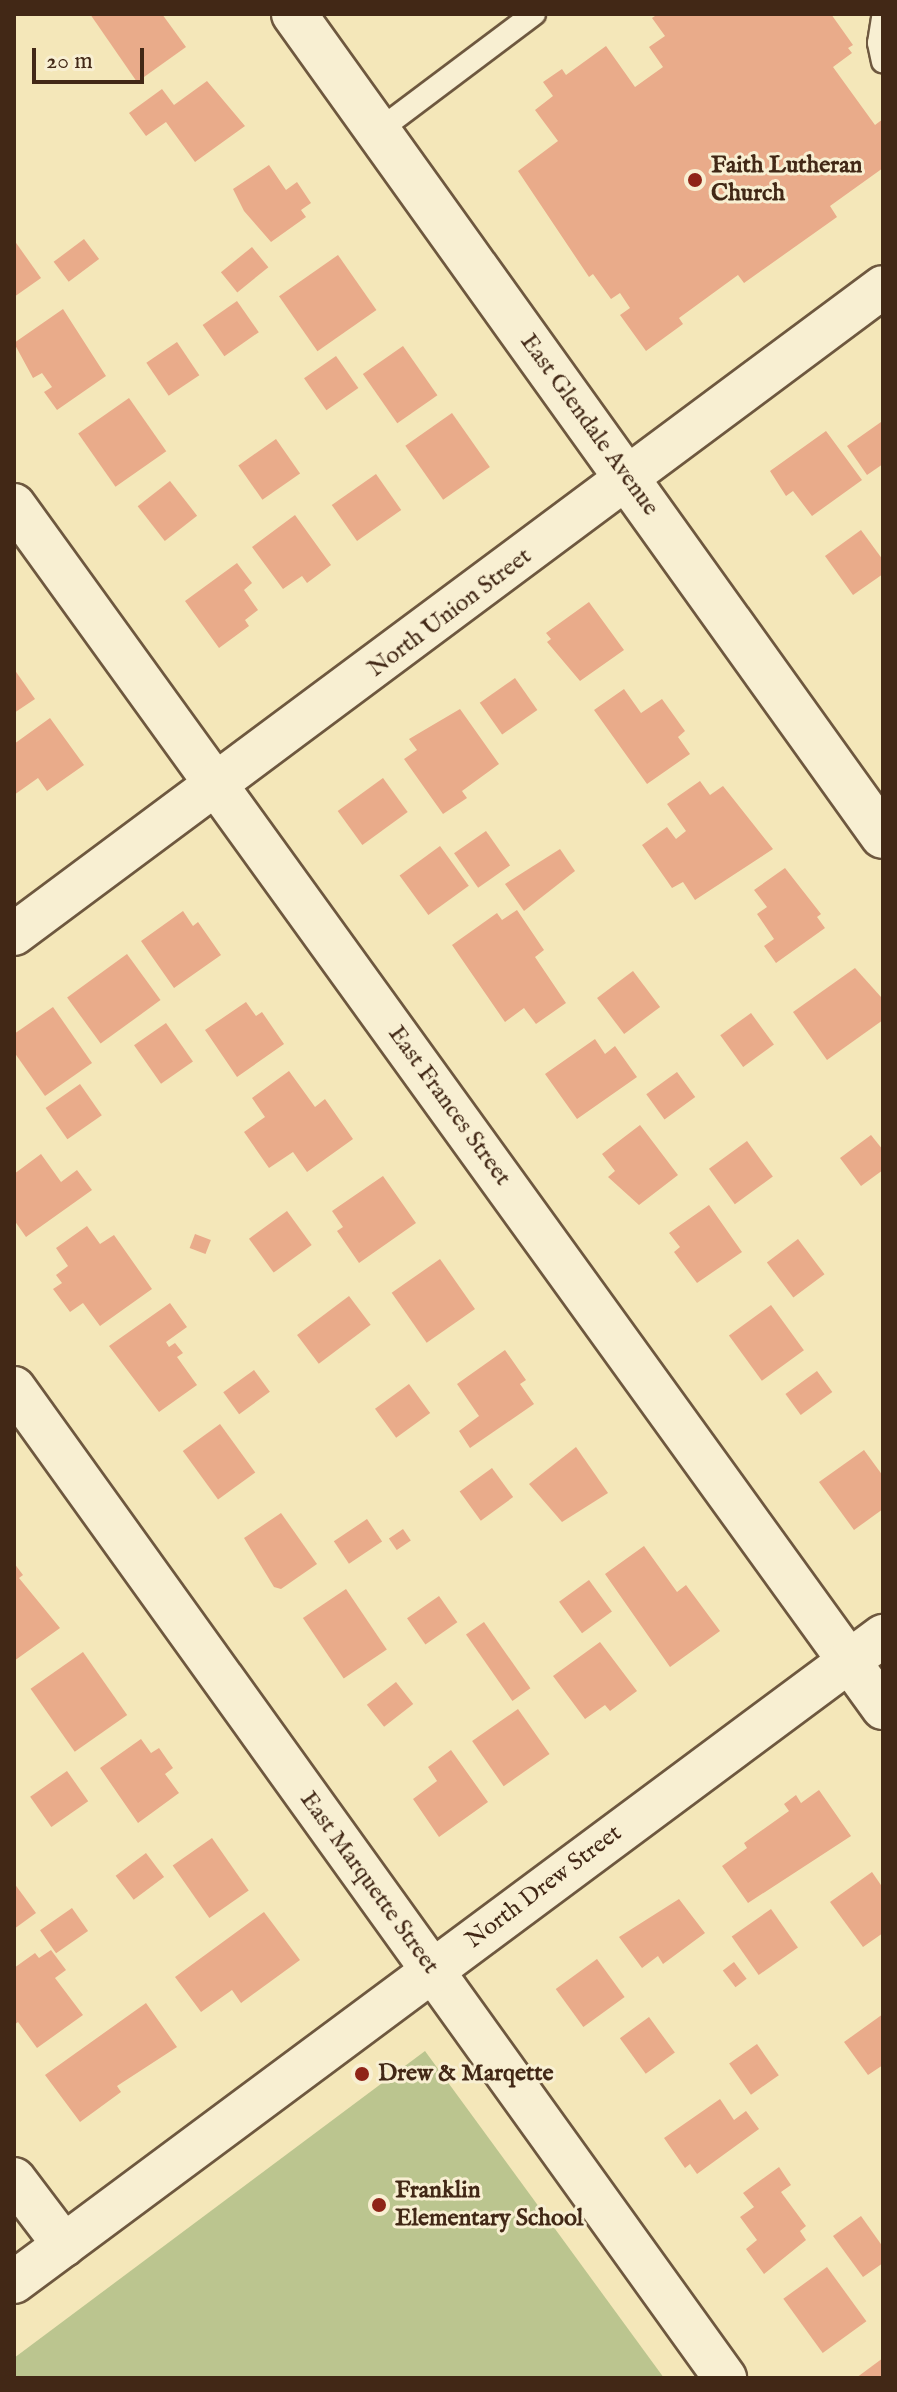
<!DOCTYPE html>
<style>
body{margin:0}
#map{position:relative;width:897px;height:2392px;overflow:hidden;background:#f4e7b9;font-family:"IM FELL English",serif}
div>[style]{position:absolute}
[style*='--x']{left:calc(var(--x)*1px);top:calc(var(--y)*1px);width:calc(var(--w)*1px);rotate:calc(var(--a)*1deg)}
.green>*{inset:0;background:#bbc58f}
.building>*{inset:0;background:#e9ab8a;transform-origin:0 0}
.roads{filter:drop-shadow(2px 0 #6e583f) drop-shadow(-2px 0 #6e583f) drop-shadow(0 2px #6e583f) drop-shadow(0 -2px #6e583f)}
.service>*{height:22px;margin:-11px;padding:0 11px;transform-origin:11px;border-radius:11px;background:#f8efd2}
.minor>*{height:42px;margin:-21px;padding:0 21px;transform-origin:21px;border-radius:21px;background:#f8efd2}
.tertiary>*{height:44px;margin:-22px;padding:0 22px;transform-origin:22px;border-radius:22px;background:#f8efd2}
.dots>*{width:22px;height:22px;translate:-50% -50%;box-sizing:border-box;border:4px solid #f8efd2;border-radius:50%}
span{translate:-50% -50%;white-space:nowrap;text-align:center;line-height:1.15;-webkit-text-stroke:6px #f8efd2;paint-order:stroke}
.poi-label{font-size:24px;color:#422816;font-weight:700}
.left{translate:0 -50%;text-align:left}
.street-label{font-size:24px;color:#422816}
.frame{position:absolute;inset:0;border:16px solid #422816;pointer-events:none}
.scale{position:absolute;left:32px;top:48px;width:112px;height:36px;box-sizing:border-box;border:4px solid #422816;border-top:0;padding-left:10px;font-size:24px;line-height:28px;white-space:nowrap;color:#422816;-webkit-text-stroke:6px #f8efd2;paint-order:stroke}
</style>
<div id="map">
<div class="green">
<i style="clip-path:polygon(425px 2051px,664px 2378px,14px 2378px,14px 2358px)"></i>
</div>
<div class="building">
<i style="clip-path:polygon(90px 14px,162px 14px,186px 47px,137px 82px)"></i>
<i style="clip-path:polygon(658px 14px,831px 14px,853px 45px,848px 48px,852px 53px,833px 67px,875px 125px,883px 119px,883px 168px,830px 206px,837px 217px,744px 283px,738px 275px,679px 318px,683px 324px,646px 351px,620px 315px,630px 308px,620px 293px,611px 299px,593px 274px,589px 277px,518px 171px,558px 141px,535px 110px,553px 96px,543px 82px,562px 69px,566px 75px,606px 46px,635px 87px,663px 67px,649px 47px,665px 36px,652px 18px)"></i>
<i style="clip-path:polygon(207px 81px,245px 126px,195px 162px,166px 122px,146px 136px,129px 113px,162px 89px,174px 105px)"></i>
<i style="clip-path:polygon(269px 165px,286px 190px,297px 182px,311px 203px,301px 210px,306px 217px,271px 242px,244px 211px,233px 189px)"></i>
<i style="left:84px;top:239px;width:25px;height:38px;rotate:53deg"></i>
<i style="clip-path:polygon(14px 240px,41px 278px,14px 297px)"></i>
<i style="left:252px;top:247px;width:26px;height:40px;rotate:51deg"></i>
<i style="left:338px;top:255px;width:67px;height:72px;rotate:55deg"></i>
<i style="left:237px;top:301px;width:38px;height:42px;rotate:55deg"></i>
<i style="clip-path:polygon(63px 309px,106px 376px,57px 410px,44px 392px,52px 387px,42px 373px,33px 378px,14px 343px)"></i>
<i style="left:177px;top:342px;width:40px;height:37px;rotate:56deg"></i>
<i style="left:403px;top:346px;width:60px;height:49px;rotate:55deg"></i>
<i style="left:336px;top:356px;width:39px;height:39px;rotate:55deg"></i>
<i style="left:129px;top:398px;width:65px;height:62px;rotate:55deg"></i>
<i style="left:452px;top:413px;width:66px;height:57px;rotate:55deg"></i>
<i style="clip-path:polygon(881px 422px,883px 464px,867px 475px,847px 446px)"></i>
<i style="clip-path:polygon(826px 431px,862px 480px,812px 516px,793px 491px,786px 496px,770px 471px)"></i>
<i style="left:276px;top:439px;width:42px;height:46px;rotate:55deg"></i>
<i style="left:376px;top:474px;width:44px;height:54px;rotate:55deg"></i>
<i style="left:170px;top:481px;width:44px;height:41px;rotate:52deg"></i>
<i style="clip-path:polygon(295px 515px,331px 565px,307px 583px,302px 576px,283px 589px,252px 547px)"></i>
<i style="clip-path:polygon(861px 530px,883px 560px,883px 574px,853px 595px,825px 556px)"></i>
<i style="clip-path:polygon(237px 563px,252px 583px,244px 590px,258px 610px,245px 620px,249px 626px,219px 648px,185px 601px)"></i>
<i style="clip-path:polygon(589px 602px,624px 650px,580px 681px,547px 642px,551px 639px,546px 633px)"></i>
<i style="clip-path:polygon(14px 669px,35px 699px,14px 713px)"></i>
<i style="left:515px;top:678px;width:39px;height:43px;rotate:55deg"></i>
<i style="clip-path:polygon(624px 689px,641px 713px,662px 699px,685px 731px,678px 737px,690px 754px,647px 784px,594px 710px)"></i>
<i style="clip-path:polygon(460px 709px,499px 764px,462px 791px,467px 798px,443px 814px,404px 759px,417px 750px,409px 739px)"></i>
<i style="clip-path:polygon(50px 718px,84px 765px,47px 791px,38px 778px,14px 795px,14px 744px)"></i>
<i style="left:383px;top:778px;width:42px;height:56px;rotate:54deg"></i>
<i style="clip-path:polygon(700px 781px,710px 795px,723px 786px,773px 849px,695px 900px,683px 882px,672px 888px,642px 845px,667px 827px,676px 839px,686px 831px,667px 804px)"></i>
<i style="left:486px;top:831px;width:42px;height:39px;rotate:55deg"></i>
<i style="left:440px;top:846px;width:49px;height:50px;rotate:54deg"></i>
<i style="clip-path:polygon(560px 849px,575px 871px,524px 911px,505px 884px)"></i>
<i style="clip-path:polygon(785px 868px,821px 914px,817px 917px,825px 928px,776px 963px,764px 946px,774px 939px,757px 914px,767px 907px,754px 890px)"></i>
<i style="clip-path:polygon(517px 910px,544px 950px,535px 957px,566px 1003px,536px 1024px,524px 1008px,505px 1022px,452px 945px,497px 913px,502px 920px)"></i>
<i style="clip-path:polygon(183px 911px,193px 926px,198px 922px,221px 955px,174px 988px,141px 941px)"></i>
<i style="left:127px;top:954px;width:57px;height:74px;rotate:54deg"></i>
<i style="clip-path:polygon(855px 968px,881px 997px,883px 1020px,827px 1060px,793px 1012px)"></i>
<i style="left:633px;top:971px;width:45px;height:45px;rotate:53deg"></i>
<i style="clip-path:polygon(246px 1002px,256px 1016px,262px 1012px,284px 1044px,237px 1077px,205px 1030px)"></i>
<i style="clip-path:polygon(53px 1007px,92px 1063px,45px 1096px,14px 1052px,14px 1034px)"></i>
<i style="left:751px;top:1013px;width:39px;height:38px;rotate:54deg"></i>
<i style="left:166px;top:1023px;width:47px;height:39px;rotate:55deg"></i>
<i style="clip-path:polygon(595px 1039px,605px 1054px,615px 1046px,637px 1077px,577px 1119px,545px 1074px)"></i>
<i style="clip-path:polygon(289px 1071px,315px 1107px,325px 1099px,353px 1139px,307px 1172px,293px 1152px,269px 1168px,244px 1132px,265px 1117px,252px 1098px)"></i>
<i style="left:677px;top:1072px;width:31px;height:38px;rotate:54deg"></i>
<i style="left:80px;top:1084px;width:38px;height:42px;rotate:55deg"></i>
<i style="clip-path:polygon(640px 1125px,678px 1175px,639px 1205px,608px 1177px,615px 1171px,602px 1154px)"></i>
<i style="clip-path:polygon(871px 1135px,883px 1150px,883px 1170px,861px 1186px,840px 1158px)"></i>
<i style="left:747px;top:1141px;width:44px;height:47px;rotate:54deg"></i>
<i style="clip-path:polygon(41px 1154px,61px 1182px,77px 1170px,92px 1190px,26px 1237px,14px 1220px,14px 1174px)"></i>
<i style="clip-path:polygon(383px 1176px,416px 1223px,359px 1263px,337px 1231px,343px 1227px,332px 1211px)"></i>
<i style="clip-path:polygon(709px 1205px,742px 1252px,697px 1283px,674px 1252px,680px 1247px,669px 1233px)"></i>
<i style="left:287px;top:1211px;width:42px;height:47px;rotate:54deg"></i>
<i style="clip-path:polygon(87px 1226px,100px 1244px,114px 1235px,152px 1289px,100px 1326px,83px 1303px,70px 1312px,53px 1289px,62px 1283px,56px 1275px,68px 1266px,56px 1248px)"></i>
<i style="left:195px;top:1234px;width:17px;height:15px;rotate:21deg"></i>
<i style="left:798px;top:1239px;width:44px;height:39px;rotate:53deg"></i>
<i style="left:440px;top:1259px;width:61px;height:59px;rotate:55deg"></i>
<i style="left:349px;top:1296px;width:36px;height:65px;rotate:53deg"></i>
<i style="clip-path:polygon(170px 1303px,187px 1327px,166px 1342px,169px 1347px,175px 1343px,183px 1353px,177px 1357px,197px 1385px,159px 1412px,109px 1346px)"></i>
<i style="left:771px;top:1305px;width:56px;height:52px;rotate:54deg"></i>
<i style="clip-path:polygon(505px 1350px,526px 1380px,520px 1384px,534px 1404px,470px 1448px,459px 1431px,479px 1416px,457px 1384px)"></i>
<i style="left:254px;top:1370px;width:27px;height:38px;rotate:54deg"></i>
<i style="left:817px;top:1371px;width:26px;height:39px;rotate:54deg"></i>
<i style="left:409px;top:1384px;width:36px;height:42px;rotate:54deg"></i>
<i style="left:220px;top:1424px;width:60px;height:46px;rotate:54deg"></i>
<i style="clip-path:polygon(576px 1447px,608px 1493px,562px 1522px,529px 1484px)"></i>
<i style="clip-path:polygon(864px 1450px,883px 1476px,883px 1509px,854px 1530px,819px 1482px)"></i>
<i style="left:492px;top:1468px;width:36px;height:40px;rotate:54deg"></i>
<i style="clip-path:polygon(281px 1513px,317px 1564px,281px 1589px,274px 1587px,244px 1538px)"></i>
<i style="left:367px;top:1519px;width:27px;height:40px;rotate:56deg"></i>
<i style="left:403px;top:1529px;width:14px;height:17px;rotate:56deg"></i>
<i style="clip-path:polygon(644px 1546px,677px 1592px,686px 1585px,720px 1631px,670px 1667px,605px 1574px)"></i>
<i style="clip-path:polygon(14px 1563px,23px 1575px,19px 1578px,60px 1628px,14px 1661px)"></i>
<i style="left:589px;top:1580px;width:39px;height:37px;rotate:54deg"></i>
<i style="left:346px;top:1589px;width:73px;height:52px;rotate:56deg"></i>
<i style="left:439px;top:1596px;width:32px;height:39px;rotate:55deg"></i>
<i style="left:484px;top:1622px;width:81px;height:22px;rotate:55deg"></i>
<i style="clip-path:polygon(600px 1642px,637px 1691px,610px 1711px,605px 1705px,585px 1719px,553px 1676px)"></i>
<i style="left:83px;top:1652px;width:77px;height:64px;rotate:55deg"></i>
<i style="left:396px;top:1682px;width:28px;height:37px;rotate:52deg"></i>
<i style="left:518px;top:1709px;width:55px;height:56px;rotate:55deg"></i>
<i style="clip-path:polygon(141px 1739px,151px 1753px,159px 1748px,173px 1768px,165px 1774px,179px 1793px,138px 1823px,100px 1768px)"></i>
<i style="clip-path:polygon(451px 1750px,488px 1802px,439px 1837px,413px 1799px,437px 1781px,428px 1767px)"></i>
<i style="left:67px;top:1771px;width:37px;height:45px;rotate:55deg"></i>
<i style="clip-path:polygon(819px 1790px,851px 1836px,748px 1903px,722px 1866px,747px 1848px,744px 1843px,789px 1811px,784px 1804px,796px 1795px,801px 1803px)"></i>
<i style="left:212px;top:1838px;width:64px;height:48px;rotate:55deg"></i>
<i style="left:146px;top:1853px;width:30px;height:38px;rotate:53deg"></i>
<i style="clip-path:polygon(872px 1872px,883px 1888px,883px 1933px,863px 1947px,830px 1902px)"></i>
<i style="clip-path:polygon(14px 1883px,36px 1913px,14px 1929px)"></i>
<i style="clip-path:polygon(679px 1899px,705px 1933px,663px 1964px,658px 1956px,642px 1968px,619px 1937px)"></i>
<i style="left:72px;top:1908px;width:28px;height:39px;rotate:55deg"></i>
<i style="left:771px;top:1909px;width:47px;height:48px;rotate:55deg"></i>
<i style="clip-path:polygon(264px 1912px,300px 1960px,241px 2003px,232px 1990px,201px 2012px,175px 1977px)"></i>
<i style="clip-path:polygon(51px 1950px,66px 1970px,55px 1978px,83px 2015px,37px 2048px,18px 2022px,14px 2025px,14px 1968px,35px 1953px,39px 1958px)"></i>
<i style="left:597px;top:1959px;width:47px;height:51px;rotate:54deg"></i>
<i style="left:734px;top:1962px;width:21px;height:14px;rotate:53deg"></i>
<i style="clip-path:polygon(146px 2003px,177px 2047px,117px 2086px,121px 2092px,80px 2122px,45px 2075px)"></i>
<i style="clip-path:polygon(883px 2014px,883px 2065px,868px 2075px,844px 2042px)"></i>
<i style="left:649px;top:2017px;width:44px;height:36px;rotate:54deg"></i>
<i style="left:757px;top:2044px;width:38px;height:34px;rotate:55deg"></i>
<i style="clip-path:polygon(720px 2099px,734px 2120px,746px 2111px,759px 2129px,697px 2174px,690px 2164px,685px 2168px,664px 2138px)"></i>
<i style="clip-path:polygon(779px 2167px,791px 2185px,781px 2192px,806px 2226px,800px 2231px,806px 2240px,764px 2274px,746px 2249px,757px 2240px,740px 2217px,754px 2207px,743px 2193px)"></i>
<i style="clip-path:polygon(861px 2216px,883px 2247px,883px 2263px,863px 2277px,833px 2236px)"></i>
<i style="left:827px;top:2267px;width:67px;height:54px;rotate:54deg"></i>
<i style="clip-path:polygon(883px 2358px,883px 2378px,856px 2378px)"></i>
</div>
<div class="roads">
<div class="service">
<i style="--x:883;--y:18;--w:25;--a:99"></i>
<i style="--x:879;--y:43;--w:19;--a:78"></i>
<i style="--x:378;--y:131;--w:195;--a:-36.9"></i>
</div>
<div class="minor">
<i style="--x:14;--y:505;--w:1484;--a:54.16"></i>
<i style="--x:14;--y:934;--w:1083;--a:-36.67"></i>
<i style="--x:14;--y:1388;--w:1219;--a:54.31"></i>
<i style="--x:14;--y:2179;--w:83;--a:52.9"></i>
<i style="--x:14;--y:2282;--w:1083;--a:-36.63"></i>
</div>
<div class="tertiary">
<i style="--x:294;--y:14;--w:1011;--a:54.38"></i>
</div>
</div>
<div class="dots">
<i style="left:695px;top:180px;background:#8f2418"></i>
<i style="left:362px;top:2074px;background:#8f2418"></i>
<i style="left:379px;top:2205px;background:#8f2418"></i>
</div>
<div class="poi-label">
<span class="left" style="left:711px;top:180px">Faith Lutheran<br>Church</span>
<span class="left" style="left:378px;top:2074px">Drew &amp; Marqette</span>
<span class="left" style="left:395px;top:2205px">Franklin<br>Elementary School</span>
</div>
<div class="street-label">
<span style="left:589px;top:425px;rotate:54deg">East Glendale Avenue</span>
<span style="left:450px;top:613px;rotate:-37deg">North Union Street</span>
<span style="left:449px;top:1106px;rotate:54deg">East Frances Street</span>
<span style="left:369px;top:1883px;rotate:54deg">East Marquette Street</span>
<span style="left:544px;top:1887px;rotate:-37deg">North Drew Street</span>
</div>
<div class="frame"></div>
<div class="scale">20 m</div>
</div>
